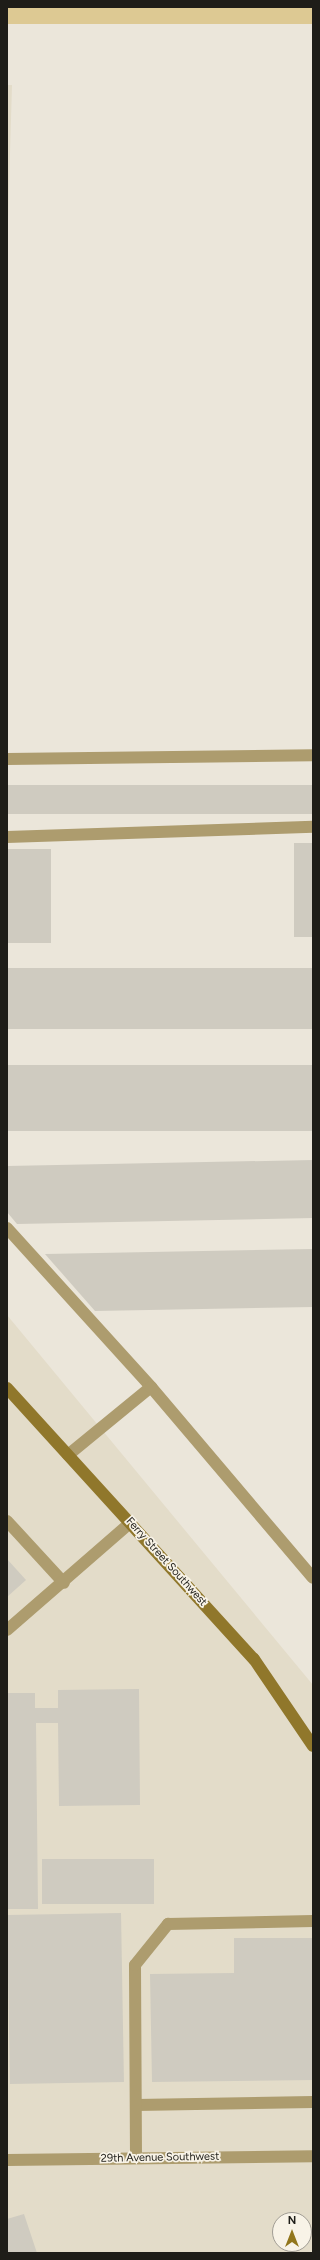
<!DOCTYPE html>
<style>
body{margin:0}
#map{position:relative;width:320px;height:2260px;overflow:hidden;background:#ebe6da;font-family:Figtree,sans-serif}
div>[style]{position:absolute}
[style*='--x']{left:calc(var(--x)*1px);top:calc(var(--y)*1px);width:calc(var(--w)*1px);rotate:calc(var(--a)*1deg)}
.built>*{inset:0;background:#e3dcc9}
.green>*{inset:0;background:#ddc993;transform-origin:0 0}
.building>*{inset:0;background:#cfcbc0;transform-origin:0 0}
.lane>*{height:12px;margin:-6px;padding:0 6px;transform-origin:6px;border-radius:6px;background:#ad9c6e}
.street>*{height:12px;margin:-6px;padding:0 6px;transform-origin:6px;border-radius:6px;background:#ad9c6e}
.secondary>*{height:12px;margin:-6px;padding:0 6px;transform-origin:6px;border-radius:6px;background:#90772b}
span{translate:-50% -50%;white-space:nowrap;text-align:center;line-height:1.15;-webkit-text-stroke:3.5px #f8f3e7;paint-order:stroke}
.street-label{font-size:11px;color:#1e1d18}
.frame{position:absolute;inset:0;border:8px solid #1e1d18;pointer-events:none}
.north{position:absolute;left:272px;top:2212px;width:40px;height:40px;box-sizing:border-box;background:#f8f3e7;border:1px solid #a19d94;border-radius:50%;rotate:0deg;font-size:11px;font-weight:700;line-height:16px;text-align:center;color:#1e1d18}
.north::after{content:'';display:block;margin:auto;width:14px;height:18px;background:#92761c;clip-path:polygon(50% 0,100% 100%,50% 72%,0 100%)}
</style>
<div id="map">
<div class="built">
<i style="clip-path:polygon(7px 85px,12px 85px,7px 256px)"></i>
<i style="clip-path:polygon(evenodd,7px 1315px,313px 1685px,313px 2253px,7px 2253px,7px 1315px,280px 2220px,304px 2220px,304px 2244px,280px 2244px,280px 2220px)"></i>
</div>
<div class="green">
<i style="left:7px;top:7px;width:306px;height:17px"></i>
</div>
<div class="building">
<i style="left:313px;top:785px;width:29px;height:306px;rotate:90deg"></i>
<i style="left:294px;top:843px;width:19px;height:94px"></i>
<i style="left:7px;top:849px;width:44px;height:94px"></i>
<i style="left:313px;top:968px;width:61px;height:306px;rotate:90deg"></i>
<i style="left:313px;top:1065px;width:66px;height:306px;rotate:90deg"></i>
<i style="clip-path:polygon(313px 1160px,313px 1218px,17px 1224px,7px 1212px,7px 1166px)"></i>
<i style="clip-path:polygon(313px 1249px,313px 1307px,95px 1311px,45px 1254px)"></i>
<i style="clip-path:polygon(7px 1559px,26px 1580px,7px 1597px)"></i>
<i style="clip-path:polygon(139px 1689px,140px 1805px,59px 1806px,58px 1723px,36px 1723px,38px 1909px,7px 1909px,7px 1693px,35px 1693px,35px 1708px,58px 1708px,58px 1690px)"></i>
<i style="left:154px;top:1859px;width:45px;height:112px;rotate:90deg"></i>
<i style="left:121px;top:1913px;width:169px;height:114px;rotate:89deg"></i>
<i style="clip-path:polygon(234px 1938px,313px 1938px,313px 2080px,152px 2082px,150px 1974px,234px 1973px)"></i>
<i style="clip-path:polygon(24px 2214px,37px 2253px,7px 2253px,7px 2219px)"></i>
</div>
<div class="lane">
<i style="--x:7;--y:759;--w:306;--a:-0.7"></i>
<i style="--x:7;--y:837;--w:306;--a:-1.9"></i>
<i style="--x:7;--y:1228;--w:215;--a:47.8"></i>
<i style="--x:68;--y:1455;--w:107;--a:-39.3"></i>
<i style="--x:151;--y:1387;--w:250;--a:49.7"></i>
<i style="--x:7;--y:1521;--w:84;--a:47.4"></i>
<i style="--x:7;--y:1630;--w:163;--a:-41"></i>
<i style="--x:136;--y:2105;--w:177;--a:-1"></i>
<i style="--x:136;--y:2158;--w:193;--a:-90.3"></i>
<i style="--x:135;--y:1965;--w:53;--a:-51.2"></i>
<i style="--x:168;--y:1924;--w:145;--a:-1.2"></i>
</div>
<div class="street">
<i style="--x:7;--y:2160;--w:306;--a:-0.7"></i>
</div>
<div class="secondary">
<i style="--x:7;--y:1388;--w:367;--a:47.7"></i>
<i style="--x:254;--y:1659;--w:105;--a:55.9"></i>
</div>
<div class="street-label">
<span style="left:166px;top:1562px;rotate:48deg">Ferry Street Southwest</span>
<span style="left:160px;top:2158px;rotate:-1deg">29th Avenue Southwest</span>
</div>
<div class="frame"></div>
<div class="north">N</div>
</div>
